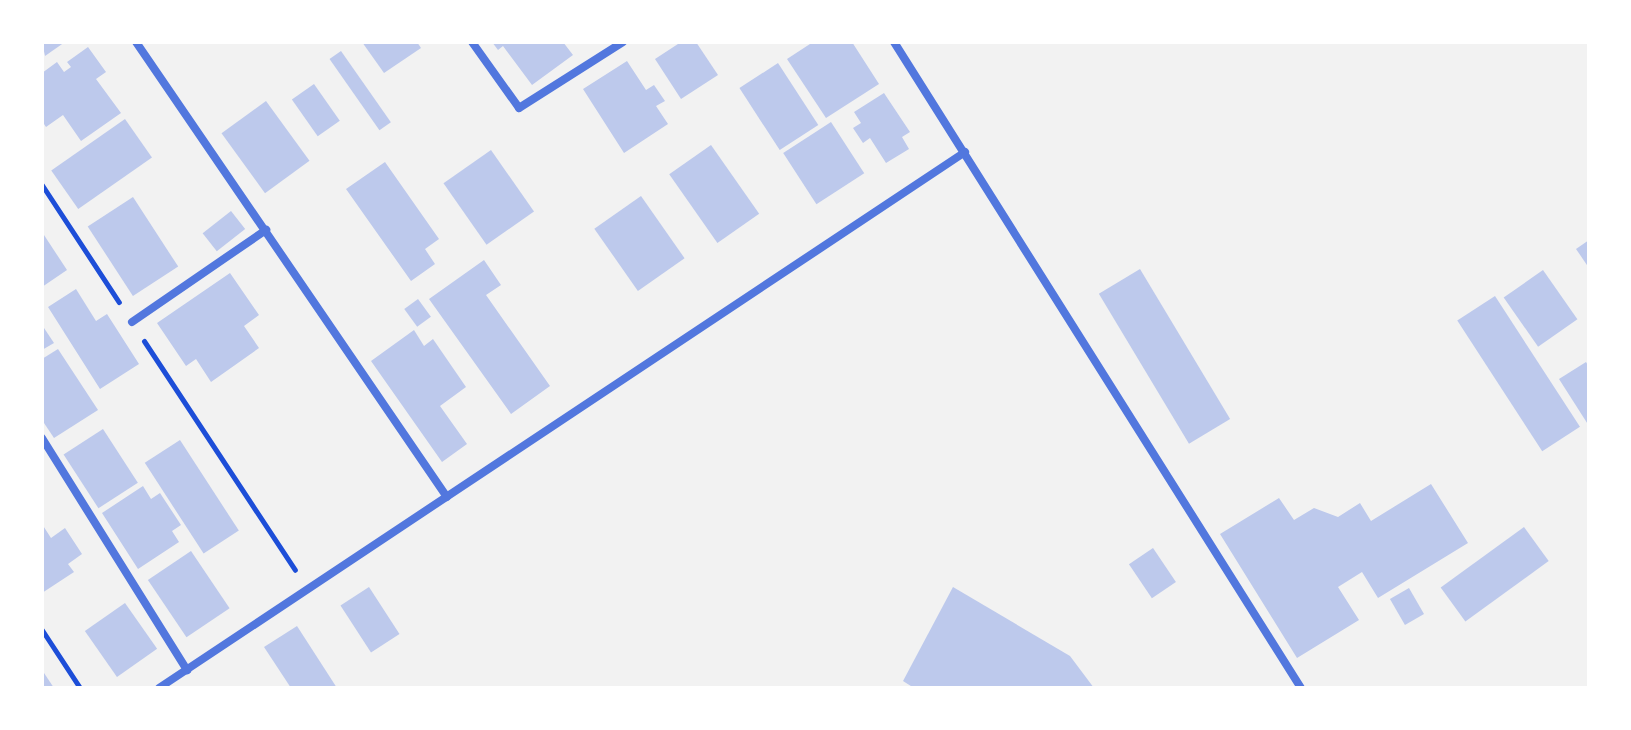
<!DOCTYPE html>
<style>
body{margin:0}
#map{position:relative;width:1631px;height:730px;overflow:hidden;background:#f2f2f2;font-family:"Work Sans",sans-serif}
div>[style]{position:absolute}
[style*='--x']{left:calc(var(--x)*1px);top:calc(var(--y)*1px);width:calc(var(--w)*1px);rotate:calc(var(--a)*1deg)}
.building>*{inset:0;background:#bdc9ec;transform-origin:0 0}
.path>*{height:5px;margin:-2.5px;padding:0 2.5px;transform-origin:2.5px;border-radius:2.5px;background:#1d4ed8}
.minor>*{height:8px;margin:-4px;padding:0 4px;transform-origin:4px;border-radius:4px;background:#5277de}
span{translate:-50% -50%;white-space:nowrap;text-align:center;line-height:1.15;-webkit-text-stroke:8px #fff;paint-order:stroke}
.frame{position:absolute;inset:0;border:44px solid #fff;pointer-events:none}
</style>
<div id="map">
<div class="building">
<i style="clip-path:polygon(42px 42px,65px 42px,45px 56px)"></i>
<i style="clip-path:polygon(362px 42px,417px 42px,421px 48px,384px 73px)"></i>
<i style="clip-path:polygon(492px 42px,563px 42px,573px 55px,532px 85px,503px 46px,498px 50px)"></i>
<i style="clip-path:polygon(681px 42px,696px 42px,718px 75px,681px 99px,655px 59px)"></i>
<i style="clip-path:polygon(813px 42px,852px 42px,879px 84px,826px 118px,787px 59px)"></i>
<i style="clip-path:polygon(88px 47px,106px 72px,96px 79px,121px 113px,81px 141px,63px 115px,46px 127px,42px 121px,42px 73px,57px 62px,64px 72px,71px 67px,67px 62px)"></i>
<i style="left:341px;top:51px;width:87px;height:14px;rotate:55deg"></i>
<i style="clip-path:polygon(627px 61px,646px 90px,654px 85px,665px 101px,656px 106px,668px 124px,624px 153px,583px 89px)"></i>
<i style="left:778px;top:63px;width:74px;height:46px;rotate:57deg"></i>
<i style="left:314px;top:84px;width:45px;height:27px;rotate:55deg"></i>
<i style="clip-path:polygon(884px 93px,910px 132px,902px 137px,909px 149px,886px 163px,870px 138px,863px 143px,853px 128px,861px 123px,854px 112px)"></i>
<i style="left:266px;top:101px;width:74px;height:55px;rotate:54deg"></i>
<i style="left:125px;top:119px;width:47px;height:90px;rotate:55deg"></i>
<i style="left:831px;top:122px;width:61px;height:57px;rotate:57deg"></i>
<i style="left:711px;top:145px;width:84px;height:51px;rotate:55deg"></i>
<i style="left:491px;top:150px;width:75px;height:58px;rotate:55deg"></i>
<i style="clip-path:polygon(385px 162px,439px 239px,425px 249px,435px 264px,411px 281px,346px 189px)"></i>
<i style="left:641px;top:196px;width:76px;height:57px;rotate:55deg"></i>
<i style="left:133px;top:197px;width:83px;height:54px;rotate:57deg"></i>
<i style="left:231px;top:211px;width:23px;height:36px;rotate:52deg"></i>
<i style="clip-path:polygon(42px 232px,67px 270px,42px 287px)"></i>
<i style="clip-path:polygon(1589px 240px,1589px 268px,1576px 249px)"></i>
<i style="clip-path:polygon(484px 260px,501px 285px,486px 295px,550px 386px,511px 414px,429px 299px)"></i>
<i style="left:1140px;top:269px;width:175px;height:48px;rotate:59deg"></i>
<i style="left:1543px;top:270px;width:60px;height:48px;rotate:55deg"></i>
<i style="clip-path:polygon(230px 273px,259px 315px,244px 326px,259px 348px,211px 382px,196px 359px,186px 366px,157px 323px)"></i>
<i style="clip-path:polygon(76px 289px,96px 321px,107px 314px,139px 364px,100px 389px,48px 307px)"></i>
<i style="left:1495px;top:296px;width:156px;height:45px;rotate:57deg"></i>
<i style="left:418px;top:299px;width:22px;height:17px;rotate:54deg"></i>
<i style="clip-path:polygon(42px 325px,54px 343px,42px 350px)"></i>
<i style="clip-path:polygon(414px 330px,424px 346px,433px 339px,466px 387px,440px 406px,467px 444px,442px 462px,371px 361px)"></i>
<i style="clip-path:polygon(58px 349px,98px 410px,54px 438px,42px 420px,42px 359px)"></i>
<i style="clip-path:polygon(1586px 362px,1589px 367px,1589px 426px,1559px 379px)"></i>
<i style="left:103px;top:429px;width:64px;height:47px;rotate:57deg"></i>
<i style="left:180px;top:440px;width:108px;height:42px;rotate:57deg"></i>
<i style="clip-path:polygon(1431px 484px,1468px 543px,1378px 598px,1362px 572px,1338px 587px,1359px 620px,1297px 658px,1220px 534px,1279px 498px,1294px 520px,1314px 508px,1338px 517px,1360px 503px,1371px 521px)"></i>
<i style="clip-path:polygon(143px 486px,151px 499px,160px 493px,181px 525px,172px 531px,179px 542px,138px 569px,102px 513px)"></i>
<i style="clip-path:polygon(42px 524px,51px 538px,65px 528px,82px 554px,68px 564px,74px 572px,42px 593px)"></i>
<i style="left:1524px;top:527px;width:42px;height:103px;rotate:54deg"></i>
<i style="left:1153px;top:548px;width:41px;height:29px;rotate:56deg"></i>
<i style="left:191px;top:551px;width:69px;height:52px;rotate:56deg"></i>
<i style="left:369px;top:587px;width:56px;height:34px;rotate:57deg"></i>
<i style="clip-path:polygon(953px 587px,1070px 656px,1094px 688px,914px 688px,903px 681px)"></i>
<i style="left:1409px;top:588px;width:30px;height:22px;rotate:60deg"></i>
<i style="left:125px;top:603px;width:56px;height:49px;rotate:55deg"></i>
<i style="clip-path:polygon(297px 626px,337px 688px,291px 688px,264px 647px)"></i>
<i style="clip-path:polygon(42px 670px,54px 688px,42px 688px)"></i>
</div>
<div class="path">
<i style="--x:42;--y:185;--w:140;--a:56.7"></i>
<i style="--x:144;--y:341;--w:274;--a:56.6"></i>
<i style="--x:42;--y:630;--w:69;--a:56.8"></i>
</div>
<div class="minor">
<i style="--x:136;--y:42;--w:551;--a:55.65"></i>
<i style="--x:472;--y:42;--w:81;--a:54.5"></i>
<i style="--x:519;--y:108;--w:123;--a:-32.4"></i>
<i style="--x:894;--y:42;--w:764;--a:57.79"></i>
<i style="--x:132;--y:322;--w:163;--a:-34.5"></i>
<i style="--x:42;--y:438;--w:274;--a:58"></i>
<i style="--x:159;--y:688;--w:968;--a:-33.62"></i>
</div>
<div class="frame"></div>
</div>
